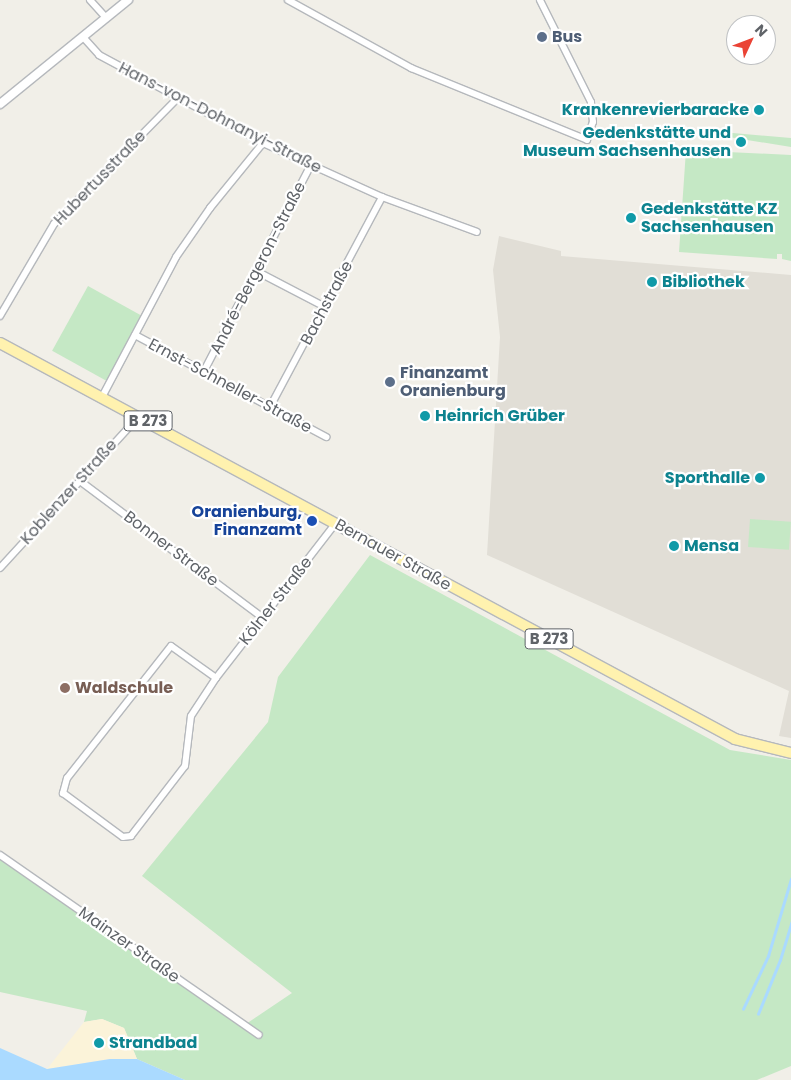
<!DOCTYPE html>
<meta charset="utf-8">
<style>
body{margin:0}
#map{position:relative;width:791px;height:1080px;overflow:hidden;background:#f1efe8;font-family:Poppins,sans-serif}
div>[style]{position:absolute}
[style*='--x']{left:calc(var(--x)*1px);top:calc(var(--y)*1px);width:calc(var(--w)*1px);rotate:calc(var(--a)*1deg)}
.education>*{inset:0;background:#e1ded6}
.green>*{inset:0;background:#c5e8c5;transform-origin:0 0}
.sand>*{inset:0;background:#fbf3d9}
.water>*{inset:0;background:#aadaff}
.stream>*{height:2.5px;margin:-1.25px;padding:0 1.25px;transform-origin:1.25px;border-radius:1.25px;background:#aadaff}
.roads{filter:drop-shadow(1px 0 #b5b8bc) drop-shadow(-1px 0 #b5b8bc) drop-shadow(0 1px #b5b8bc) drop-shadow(0 -1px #b5b8bc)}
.minor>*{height:6px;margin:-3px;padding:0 3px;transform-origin:3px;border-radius:3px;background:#fff}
.tertiary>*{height:8px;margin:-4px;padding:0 4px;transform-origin:4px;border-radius:4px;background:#fff}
.primary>*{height:10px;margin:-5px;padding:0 5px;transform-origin:5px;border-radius:5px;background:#fff2af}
.dots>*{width:14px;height:14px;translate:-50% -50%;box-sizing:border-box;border:2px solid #fff;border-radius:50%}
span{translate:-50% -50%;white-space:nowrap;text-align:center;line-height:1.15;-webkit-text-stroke:4.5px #fff;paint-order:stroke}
.shield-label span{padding:1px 4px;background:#fff;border:1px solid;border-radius:4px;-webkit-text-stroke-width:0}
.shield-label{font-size:15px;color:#5f6368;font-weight:700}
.service-label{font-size:16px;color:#4e5e75;font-weight:700}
.left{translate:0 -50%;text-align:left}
.culture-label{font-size:16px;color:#0d838f;font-weight:700}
.right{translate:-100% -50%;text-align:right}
.street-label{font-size:16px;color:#5f6368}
.transit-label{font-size:16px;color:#164399;font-weight:700}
.education-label{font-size:16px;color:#785e54;font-weight:700}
.north{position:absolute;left:726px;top:15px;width:50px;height:50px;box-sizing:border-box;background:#fff;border:1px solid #bfc1c3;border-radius:50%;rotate:47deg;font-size:14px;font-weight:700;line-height:20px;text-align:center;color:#5f6368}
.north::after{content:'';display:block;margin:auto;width:18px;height:22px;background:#ea4335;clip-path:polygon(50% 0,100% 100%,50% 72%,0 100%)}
</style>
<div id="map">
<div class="education">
<i style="clip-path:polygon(499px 236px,561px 251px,561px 256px,791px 275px,791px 738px,779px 736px,789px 691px,487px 555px,500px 337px,493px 270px)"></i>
</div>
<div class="green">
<i style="clip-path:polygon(710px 131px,791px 138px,791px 147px,704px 133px)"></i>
<i style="clip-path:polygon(686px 150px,791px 155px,791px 261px,782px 259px,782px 254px,777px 254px,777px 259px,679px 252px)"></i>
<i style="left:88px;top:286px;width:64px;height:74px;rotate:29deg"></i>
<i style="left:750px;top:519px;width:41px;height:28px;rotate:4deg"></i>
<i style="clip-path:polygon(370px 555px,730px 750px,791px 760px,791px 1066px,757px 1080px,185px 1080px,137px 1059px,124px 1028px,102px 1019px,84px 1022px,87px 1011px,0 992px,0 854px,243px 1026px,292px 993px,142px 876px,268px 722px,278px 677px)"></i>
</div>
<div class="sand">
<i style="clip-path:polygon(102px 1019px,124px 1028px,137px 1059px,110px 1059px,47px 1069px,84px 1022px)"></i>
</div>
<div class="water">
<i style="clip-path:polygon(0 1048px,47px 1069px,110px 1059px,137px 1059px,185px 1080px,0 1080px)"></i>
</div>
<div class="stream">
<i style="--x:743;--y:1009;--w:59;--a:-64.7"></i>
<i style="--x:768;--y:956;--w:80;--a:-73.4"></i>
<i style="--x:758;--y:1014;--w:58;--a:-67.8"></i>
<i style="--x:780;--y:960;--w:39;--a:-73"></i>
</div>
<div class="roads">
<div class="minor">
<i style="--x:90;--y:0;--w:24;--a:48"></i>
<i style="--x:288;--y:0;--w:141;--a:28.9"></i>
<i style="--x:411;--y:68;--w:190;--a:22.2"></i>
<i style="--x:587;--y:140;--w:19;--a:-72"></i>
<i style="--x:593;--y:122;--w:20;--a:-96"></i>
<i style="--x:591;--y:102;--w:114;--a:-116.6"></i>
<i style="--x:83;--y:37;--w:24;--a:48"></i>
<i style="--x:99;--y:55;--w:186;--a:28.2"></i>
<i style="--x:263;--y:143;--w:131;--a:24.4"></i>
<i style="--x:382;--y:197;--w:101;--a:20.2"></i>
<i style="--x:258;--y:272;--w:76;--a:27.6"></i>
<i style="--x:0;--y:316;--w:107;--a:-59.6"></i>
<i style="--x:54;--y:224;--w:177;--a:-45.5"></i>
<i style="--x:135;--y:335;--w:217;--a:28.1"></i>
<i style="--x:204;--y:371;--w:232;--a:-62.6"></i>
<i style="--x:102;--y:397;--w:158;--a:-62.1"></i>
<i style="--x:176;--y:257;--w:60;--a:-55.2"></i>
<i style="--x:210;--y:208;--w:84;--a:-50.8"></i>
<i style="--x:270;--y:407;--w:238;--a:-61.9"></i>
<i style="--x:80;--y:481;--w:227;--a:36.8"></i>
<i style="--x:0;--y:568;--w:193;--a:-47.5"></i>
<i style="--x:130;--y:426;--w:13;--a:-61"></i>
<i style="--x:216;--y:678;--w:55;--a:-144.6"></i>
<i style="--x:171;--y:646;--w:168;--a:128.2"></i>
<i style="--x:67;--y:778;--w:16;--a:105"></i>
<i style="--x:63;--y:793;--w:74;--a:36.3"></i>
<i style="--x:123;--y:837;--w:8;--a:-7"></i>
<i style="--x:131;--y:836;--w:88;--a:-52.4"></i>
<i style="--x:185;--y:766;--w:50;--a:-83.2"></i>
<i style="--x:191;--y:716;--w:45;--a:-56.7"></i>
<i style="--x:216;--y:678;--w:195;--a:-52.3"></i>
<i style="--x:0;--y:855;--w:315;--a:34.8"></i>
</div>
<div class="tertiary">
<i style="--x:0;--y:104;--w:165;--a:-39.1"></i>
</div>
<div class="primary">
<i style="--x:0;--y:343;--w:835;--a:28.31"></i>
<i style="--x:735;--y:739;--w:58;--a:14"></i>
</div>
</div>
<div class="dots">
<i style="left:542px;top:37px;background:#5c6f8a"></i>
<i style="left:759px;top:110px;background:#0f9aa8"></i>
<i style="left:741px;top:142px;background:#0f9aa8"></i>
<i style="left:631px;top:218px;background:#0f9aa8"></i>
<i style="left:652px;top:282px;background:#0f9aa8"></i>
<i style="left:390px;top:382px;background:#5c6f8a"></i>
<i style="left:425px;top:416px;background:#0f9aa8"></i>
<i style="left:760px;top:478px;background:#0f9aa8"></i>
<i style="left:312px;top:521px;background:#1a4fb4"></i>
<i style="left:674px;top:546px;background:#0f9aa8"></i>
<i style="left:65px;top:688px;background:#8d6e63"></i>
<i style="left:99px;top:1043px;background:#0f9aa8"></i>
</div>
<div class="shield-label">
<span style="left:148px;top:421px">B 273</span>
<span style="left:549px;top:639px">B 273</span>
</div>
<div class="service-label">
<span class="left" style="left:552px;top:37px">Bus</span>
<span class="left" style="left:400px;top:382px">Finanzamt<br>Oranienburg</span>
</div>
<div class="culture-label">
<span class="right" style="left:749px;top:110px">Krankenrevierbaracke</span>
<span class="right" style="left:731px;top:142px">Gedenkstätte und<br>Museum Sachsenhausen</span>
<span class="left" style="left:641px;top:218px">Gedenkstätte KZ<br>Sachsenhausen</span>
<span class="left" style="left:662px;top:282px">Bibliothek</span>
<span class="left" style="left:435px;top:416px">Heinrich Grüber</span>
<span class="right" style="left:750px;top:478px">Sporthalle</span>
<span class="left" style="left:684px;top:546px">Mensa</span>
<span class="left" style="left:109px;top:1043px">Strandbad</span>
</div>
<div class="street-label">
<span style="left:220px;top:118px;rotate:27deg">Hans-von-Dohnanyi-Straße</span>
<span style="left:100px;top:178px;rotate:-46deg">Hubertusstraße</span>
<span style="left:258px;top:268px;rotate:-63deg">André-Bergeron-Straße</span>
<span style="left:327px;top:303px;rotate:-62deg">Bachstraße</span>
<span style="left:230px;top:386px;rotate:28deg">Ernst-Schneller-Straße</span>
<span style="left:69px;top:492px;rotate:-48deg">Koblenzer Straße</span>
<span style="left:171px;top:549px;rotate:37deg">Bonner Straße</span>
<span style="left:393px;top:555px;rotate:29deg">Bernauer Straße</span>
<span style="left:276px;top:601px;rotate:-52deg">Kölner Straße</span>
<span style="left:129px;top:945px;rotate:35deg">Mainzer Straße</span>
</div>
<div class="transit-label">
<span class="right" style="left:302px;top:521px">Oranienburg,<br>Finanzamt</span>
</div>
<div class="education-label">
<span class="left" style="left:75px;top:688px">Waldschule</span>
</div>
<div class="north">N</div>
</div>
